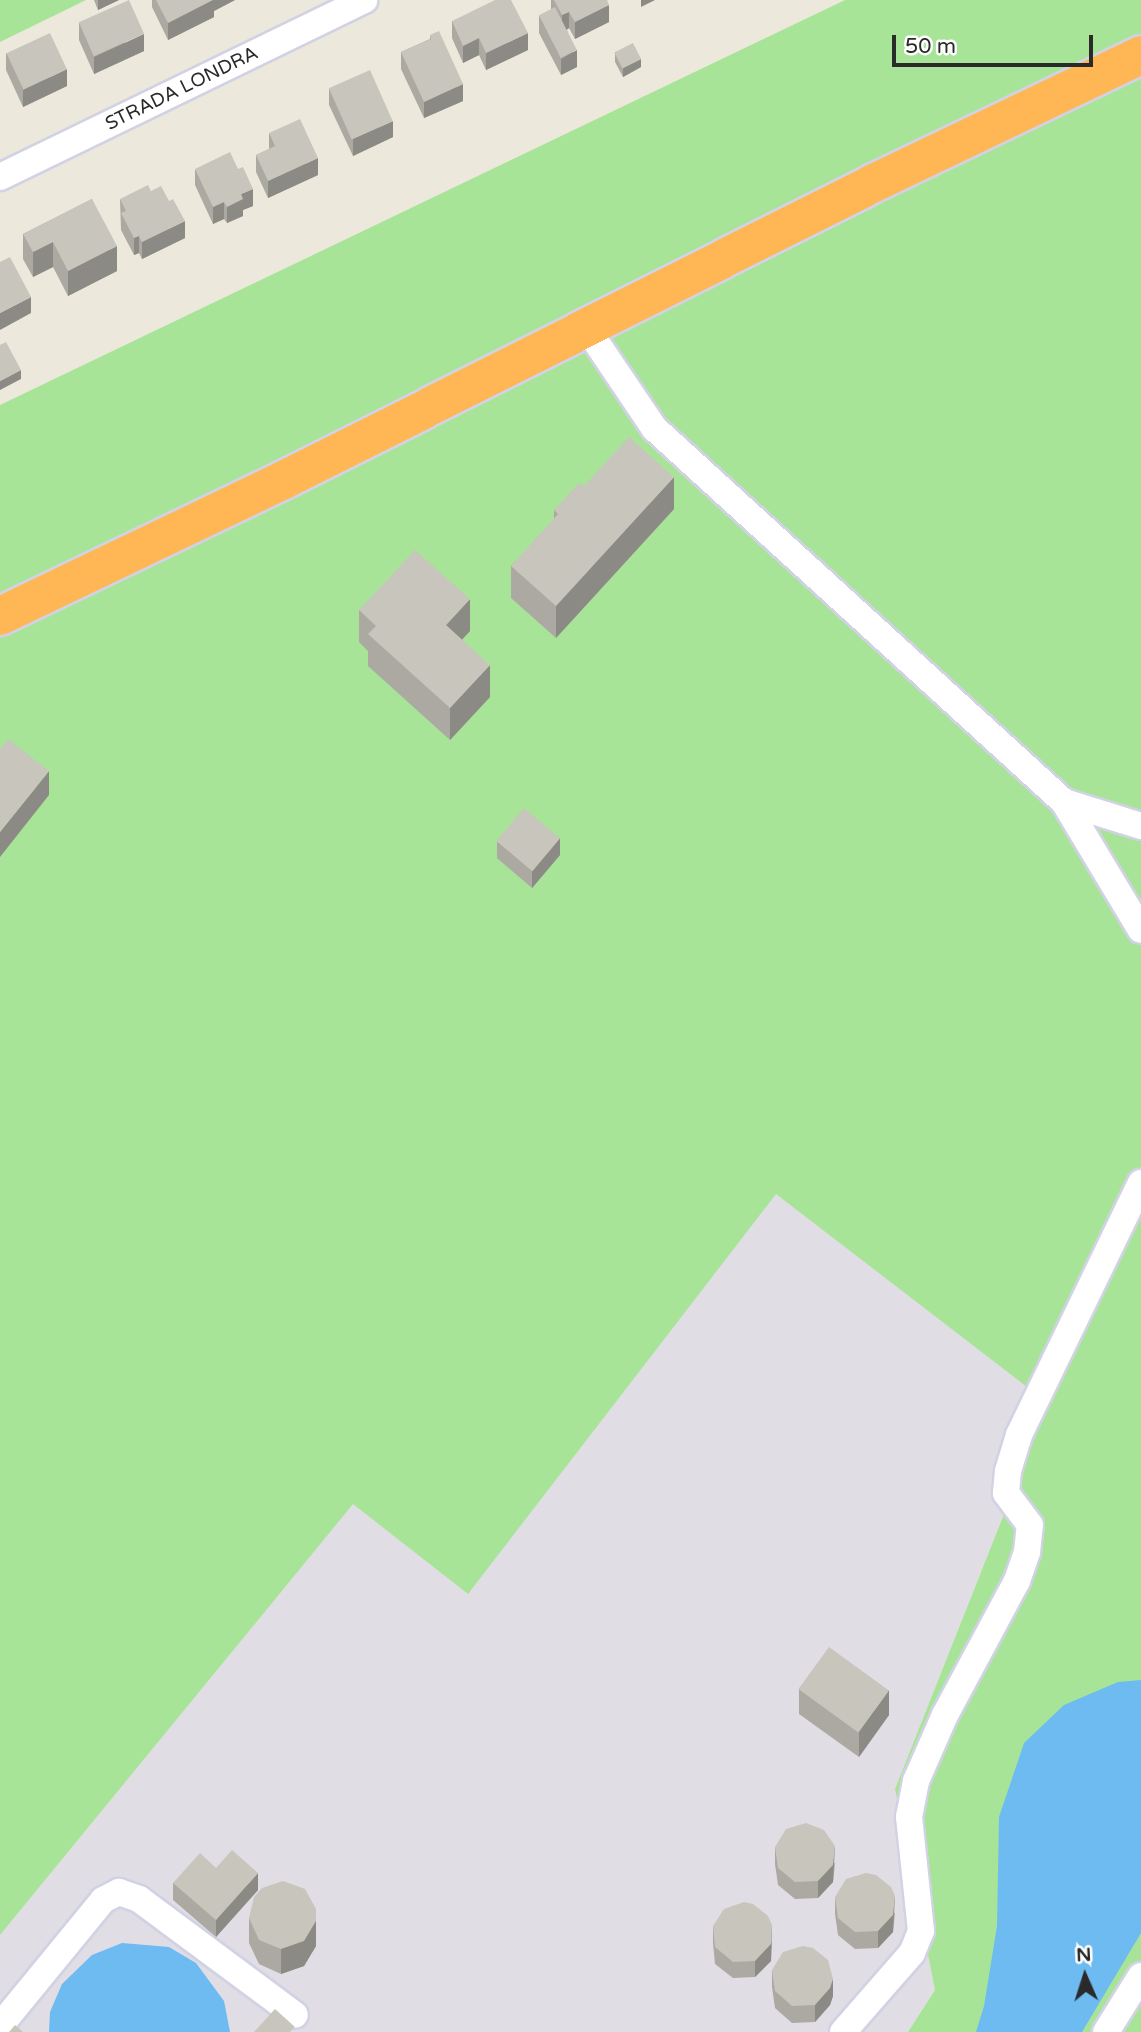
<!DOCTYPE html>
<style>
body{margin:0}
#map{position:relative;width:1141px;height:2032px;overflow:hidden;background:#ede8dc;font-family:"Varela Round",sans-serif}
div>[style]{position:absolute}
[style*='--x']{left:calc(var(--x)*1px);top:calc(var(--y)*1px);width:calc(var(--w)*1px);rotate:calc(var(--a)*1deg)}
.industrial>*{inset:0;background:#e0dde5}
.green>*{inset:0;background:#a7e498}
.water>*{inset:0;background:#6dbbf1}
.roads{filter:drop-shadow(2px 0 #d1d2e4) drop-shadow(-2px 0 #d1d2e4) drop-shadow(0 2px #d1d2e4) drop-shadow(0 -2px #d1d2e4)}
.minor>*{height:26px;margin:-13px;padding:0 13px;transform-origin:13px;border-radius:13px;background:#fff}
.highway>*{height:38px;margin:-19px;padding:0 19px;transform-origin:19px;border-radius:19px;background:#ffb755}
.wall>*{inset:0;background:#aca9a2}
.shaded-wall>*{inset:0;background:#8c8a84}
.building>*{inset:0;background:#c8c5bc;transform-origin:0 0}
span{translate:-50% -50%;white-space:nowrap;text-align:center;line-height:1.15;-webkit-text-stroke:5px #fff;paint-order:stroke}
.street-label{font-size:19px;color:#2a2a2a}
.north{position:absolute;left:1050px;top:1941px;width:70px;height:70px;-webkit-text-stroke:5px #fff;paint-order:stroke;rotate:357deg;font-size:19px;font-weight:700;line-height:28px;text-align:center;color:#2a2a2a}
.north::after{content:'';display:block;margin:auto;width:24px;height:32px;background:#2a2a2a;clip-path:polygon(50% 0,100% 100%,50% 72%,0 100%)}
.scale{position:absolute;left:892px;top:35px;width:201px;height:32px;box-sizing:border-box;border:4px solid #2a2a2a;border-top:0;padding-left:9px;font-size:21px;line-height:24px;white-space:nowrap;color:#2a2a2a;-webkit-text-stroke:5px #fff;paint-order:stroke}
</style>
<div id="map">
<div class="industrial">
<i style="clip-path:polygon(776px 1193px,1048px 1402px,895px 1789px,935px 1990px,908px 2032px,0 2032px,0 1935px,353px 1503px,468px 1594px)"></i>
</div>
<div class="green">
<i style="clip-path:polygon(0 0,86px 0,0 42px)"></i>
<i style="clip-path:polygon(845px 0,1141px 0,1141px 2032px,908px 2032px,935px 1990px,895px 1789px,1048px 1403px,776px 1194px,468px 1594px,353px 1504px,0 1935px,0 405px)"></i>
</div>
<div class="water">
<i style="clip-path:polygon(1141px 1680px,1141px 1933px,1082px 2032px,976px 2032px,984px 2006px,997px 1926px,999px 1817px,1024px 1743px,1064px 1705px,1118px 1682px)"></i>
<i style="clip-path:polygon(122px 1943px,169px 1947px,196px 1963px,224px 2001px,230px 2032px,49px 2032px,50px 2012px,62px 1984px,92px 1955px)"></i>
</div>
<div class="roads">
<div class="minor">
<i style="--x:0;--y:177;--w:405;--a:-25.9"></i>
<i style="--x:586;--y:327;--w:122;--a:56"></i>
<i style="--x:654;--y:428;--w:555;--a:42.37"></i>
<i style="--x:1064;--y:802;--w:149;--a:59"></i>
<i style="--x:1064;--y:802;--w:81;--a:17.3"></i>
<i style="--x:0;--y:2026;--w:163;--a:-50.7"></i>
<i style="--x:103;--y:1900;--w:18;--a:-27"></i>
<i style="--x:119;--y:1892;--w:21;--a:19"></i>
<i style="--x:139;--y:1899;--w:194;--a:36.6"></i>
<i style="--x:843;--y:2032;--w:105;--a:-48.9"></i>
<i style="--x:912;--y:1953;--w:24;--a:-68"></i>
<i style="--x:921;--y:1931;--w:115;--a:-96"></i>
<i style="--x:909;--y:1817;--w:37;--a:-79"></i>
<i style="--x:916;--y:1781;--w:72;--a:-66.3"></i>
<i style="--x:945;--y:1715;--w:152;--a:-61.8"></i>
<i style="--x:1017;--y:1581;--w:31;--a:-71"></i>
<i style="--x:1027;--y:1552;--w:27;--a:-84"></i>
<i style="--x:1030;--y:1525;--w:40;--a:-127"></i>
<i style="--x:1006;--y:1493;--w:22;--a:-85"></i>
<i style="--x:1008;--y:1471;--w:38;--a:-73"></i>
<i style="--x:1019;--y:1435;--w:280;--a:-64.2"></i>
<i style="--x:1106;--y:2032;--w:66;--a:-58"></i>
</div>
<div class="highway">
<i style="--x:0;--y:616;--w:315;--a:-25.6"></i>
<i style="--x:284;--y:480;--w:658;--a:-26.72"></i>
<i style="--x:872;--y:184;--w:298;--a:-25.6"></i>
</div>
</div>
<div class="wall">
<i style="clip-path:polygon(94px 0,119px 0,98px 10px)"></i>
<i style="clip-path:polygon(152px 0,235px 0,214px 11px,214px 17px,168px 40px,152px 7px)"></i>
<i style="clip-path:polygon(551px 0,607px 0,609px 22px,575px 39px,569px 28px,567px 30px,577px 67px,561px 75px,539px 33px,539px 16px,551px 10px)"></i>
<i style="clip-path:polygon(452px 21px,528px 50px,486px 70px,479px 55px,463px 63px,452px 38px)"></i>
<i style="clip-path:polygon(79px 23px,144px 51px,94px 74px,79px 40px)"></i>
<i style="clip-path:polygon(430px 35px,463px 101px,424px 118px,401px 69px,401px 52px,430px 39px)"></i>
<i style="clip-path:polygon(6px 53px,67px 86px,23px 107px,6px 70px)"></i>
<i style="clip-path:polygon(615px 53px,641px 67px,623px 77px,615px 62px)"></i>
<i style="clip-path:polygon(329px 88px,393px 137px,353px 156px,329px 105px)"></i>
<i style="clip-path:polygon(269px 133px,318px 175px,268px 198px,256px 172px,256px 155px,269px 149px)"></i>
<i style="clip-path:polygon(195px 169px,253px 206px,243px 210px,243px 216px,227px 223px,224px 219px,213px 224px,195px 185px)"></i>
<i style="clip-path:polygon(92px 199px,117px 271px,68px 296px,53px 267px,33px 277px,23px 259px,23px 234px)"></i>
<i style="clip-path:polygon(120px 199px,185px 238px,142px 259px,139px 253px,134px 255px,121px 230px)"></i>
<i style="clip-path:polygon(584px 486px,674px 509px,556px 638px,511px 598px,511px 566px,554px 520px,554px 510px)"></i>
<i style="clip-path:polygon(359px 610px,470px 631px,462px 639px,490px 697px,450px 740px,368px 666px,368px 651px,359px 642px)"></i>
<i style="clip-path:polygon(497px 842px,560px 855px,532px 888px,497px 858px)"></i>
<i style="clip-path:polygon(799px 1689px,889px 1715px,859px 1757px,799px 1714px)"></i>
<i style="clip-path:polygon(775px 1847px,835px 1863px,833px 1882px,818px 1898px,795px 1899px,778px 1885px,775px 1864px)"></i>
<i style="clip-path:polygon(216px 1868px,258px 1890px,216px 1937px,173px 1900px,173px 1883px)"></i>
<i style="clip-path:polygon(835px 1897px,895px 1913px,893px 1932px,878px 1948px,855px 1949px,838px 1935px,835px 1914px)"></i>
<i style="clip-path:polygon(316px 1909px,316px 1946px,304px 1966px,281px 1974px,259px 1964px,249px 1943px,249px 1918px)"></i>
<i style="clip-path:polygon(713px 1926px,772px 1942px,771px 1961px,755px 1977px,733px 1978px,715px 1964px,713px 1943px)"></i>
<i style="clip-path:polygon(772px 1970px,833px 1996px,830px 2005px,815px 2022px,792px 2023px,775px 2008px,772px 1987px)"></i>
</div>
<div class="shaded-wall">
<i style="clip-path:polygon(98px 0,119px 0,98px 10px)"></i>
<i style="clip-path:polygon(211px 0,235px 0,214px 11px,214px 17px,168px 40px,168px 23px)"></i>
<i style="clip-path:polygon(641px 0,655px 0,641px 7px)"></i>
<i style="clip-path:polygon(609px 5px,609px 22px,575px 39px,575px 22px)"></i>
<i style="clip-path:polygon(569px 12px,569px 28px,562px 32px,562px 15px)"></i>
<i style="clip-path:polygon(528px 33px,528px 50px,486px 70px,486px 53px)"></i>
<i style="clip-path:polygon(144px 34px,144px 51px,94px 74px,94px 57px)"></i>
<i style="clip-path:polygon(479px 38px,479px 55px,463px 63px,463px 46px)"></i>
<i style="clip-path:polygon(577px 50px,577px 67px,561px 75px,561px 59px)"></i>
<i style="clip-path:polygon(641px 59px,641px 67px,623px 77px,623px 68px)"></i>
<i style="clip-path:polygon(67px 69px,67px 86px,23px 107px,23px 90px)"></i>
<i style="clip-path:polygon(463px 84px,463px 101px,424px 118px,424px 102px)"></i>
<i style="clip-path:polygon(393px 121px,393px 137px,353px 156px,353px 139px)"></i>
<i style="clip-path:polygon(318px 158px,318px 175px,268px 198px,268px 181px)"></i>
<i style="clip-path:polygon(253px 189px,253px 206px,243px 210px,243px 216px,227px 223px,227px 207px,241px 194px)"></i>
<i style="clip-path:polygon(224px 202px,224px 219px,213px 224px,213px 207px)"></i>
<i style="clip-path:polygon(185px 221px,185px 238px,142px 259px,142px 242px)"></i>
<i style="clip-path:polygon(139px 236px,139px 253px,134px 255px,134px 238px)"></i>
<i style="clip-path:polygon(53px 242px,53px 267px,33px 277px,33px 252px)"></i>
<i style="clip-path:polygon(117px 246px,117px 271px,68px 296px,68px 271px)"></i>
<i style="clip-path:polygon(31px 297px,31px 313px,0 330px,0 313px)"></i>
<i style="clip-path:polygon(21px 370px,21px 379px,0 390px,0 381px)"></i>
<i style="clip-path:polygon(674px 477px,674px 509px,556px 638px,556px 606px)"></i>
<i style="clip-path:polygon(470px 599px,470px 631px,446px 657px,446px 625px)"></i>
<i style="clip-path:polygon(490px 665px,490px 697px,450px 740px,450px 708px)"></i>
<i style="clip-path:polygon(49px 771px,49px 795px,0 857px,0 832px)"></i>
<i style="clip-path:polygon(560px 838px,560px 855px,532px 888px,532px 871px)"></i>
<i style="clip-path:polygon(889px 1690px,889px 1715px,859px 1757px,859px 1732px)"></i>
<i style="clip-path:polygon(835px 1846px,833px 1882px,818px 1898px,818px 1881px)"></i>
<i style="clip-path:polygon(258px 1873px,258px 1890px,216px 1937px,216px 1920px)"></i>
<i style="clip-path:polygon(895px 1896px,893px 1932px,878px 1948px,878px 1931px)"></i>
<i style="clip-path:polygon(316px 1921px,316px 1946px,304px 1966px,281px 1974px,281px 1949px)"></i>
<i style="clip-path:polygon(772px 1925px,771px 1961px,755px 1977px,755px 1961px)"></i>
<i style="clip-path:polygon(833px 1979px,833px 1996px,830px 2005px,815px 2022px,815px 2005px)"></i>
</div>
<div class="building">
<i style="left:129px;top:0;width:37px;height:55px;rotate:66deg"></i>
<i style="clip-path:polygon(156px 0,213px 0,168px 23px)"></i>
<i style="clip-path:polygon(495px 0,511px 0,528px 33px,486px 53px,479px 38px,463px 46px,452px 21px)"></i>
<i style="clip-path:polygon(554px 0,607px 0,609px 5px,575px 22px,569px 12px,562px 15px)"></i>
<i style="left:555px;top:7px;width:48px;height:18px;rotate:63deg"></i>
<i style="clip-path:polygon(439px 31px,463px 84px,424px 102px,401px 52px,431px 39px,430px 35px)"></i>
<i style="left:50px;top:33px;width:40px;height:48px;rotate:65deg"></i>
<i style="left:633px;top:43px;width:18px;height:21px;rotate:63deg"></i>
<i style="left:370px;top:70px;width:56px;height:45px;rotate:66deg"></i>
<i style="clip-path:polygon(300px 119px,318px 158px,268px 181px,256px 155px,275px 146px,269px 133px)"></i>
<i style="clip-path:polygon(230px 152px,238px 169px,243px 167px,253px 189px,241px 194px,243px 199px,227px 207px,224px 202px,213px 207px,195px 169px)"></i>
<i style="clip-path:polygon(148px 185px,151px 191px,161px 186px,169px 201px,173px 199px,185px 221px,142px 242px,139px 236px,134px 238px,121px 213px,126px 211px,120px 199px)"></i>
<i style="clip-path:polygon(92px 199px,117px 246px,68px 271px,53px 242px,33px 252px,23px 234px)"></i>
<i style="clip-path:polygon(10px 257px,31px 297px,0 313px,0 262px)"></i>
<i style="clip-path:polygon(6px 342px,21px 370px,0 381px,0 345px)"></i>
<i style="clip-path:polygon(629px 437px,674px 477px,556px 606px,511px 566px,558px 514px,554px 510px,579px 483px,584px 486px)"></i>
<i style="clip-path:polygon(415px 550px,470px 599px,446px 625px,490px 665px,450px 708px,368px 634px,376px 626px,359px 610px)"></i>
<i style="clip-path:polygon(8px 739px,49px 771px,0 832px,0 749px)"></i>
<i style="left:524px;top:808px;width:47px;height:43px;rotate:40deg"></i>
<i style="left:829px;top:1647px;width:74px;height:52px;rotate:36deg"></i>
<i style="clip-path:polygon(806px 1823px,824px 1830px,835px 1846px,833px 1865px,818px 1881px,795px 1882px,778px 1868px,775px 1847px,786px 1829px)"></i>
<i style="clip-path:polygon(232px 1850px,258px 1873px,216px 1920px,173px 1883px,200px 1853px,216px 1868px)"></i>
<i style="clip-path:polygon(866px 1873px,876px 1875px,891px 1887px,895px 1896px,893px 1915px,878px 1931px,855px 1932px,838px 1918px,835px 1897px,846px 1879px)"></i>
<i style="clip-path:polygon(283px 1881px,305px 1889px,316px 1909px,316px 1921px,304px 1941px,281px 1949px,259px 1940px,249px 1918px,254px 1897px,262px 1888px)"></i>
<i style="clip-path:polygon(744px 1902px,753px 1904px,768px 1916px,772px 1925px,771px 1944px,755px 1961px,733px 1962px,715px 1947px,713px 1926px,724px 1909px)"></i>
<i style="clip-path:polygon(803px 1946px,813px 1948px,828px 1960px,833px 1979px,830px 1988px,815px 2005px,792px 2006px,775px 1991px,772px 1970px,783px 1952px)"></i>
<i style="clip-path:polygon(275px 2009px,295px 2027px,290px 2032px,254px 2032px)"></i>
<i style="clip-path:polygon(15px 2025px,23px 2032px,9px 2032px)"></i>
</div>
<div class="street-label">
<span style="left:182px;top:89px;rotate:-26deg">STRADA LONDRA</span>
</div>
<div class="north">N</div>
<div class="scale">50 m</div>
</div>
